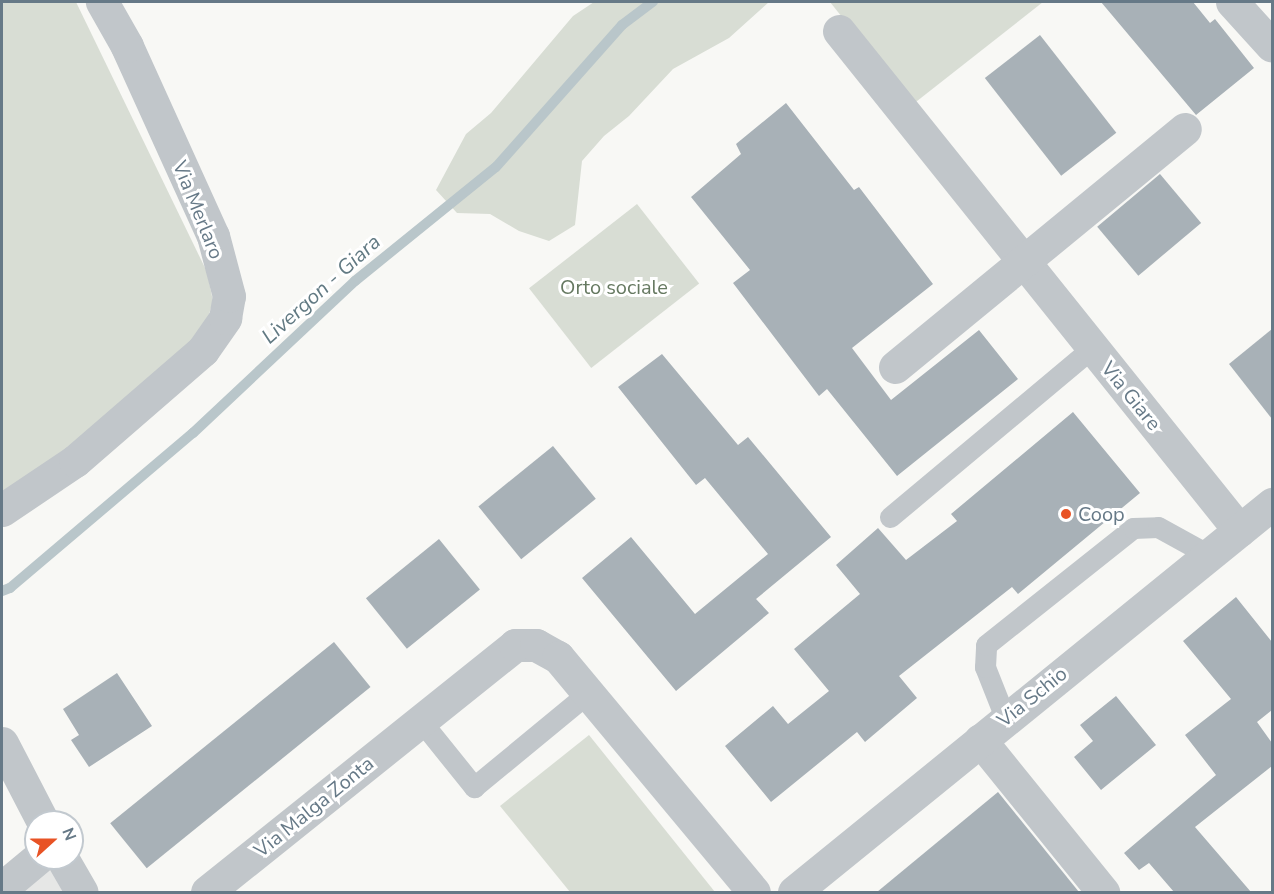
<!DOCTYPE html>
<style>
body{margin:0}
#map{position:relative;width:1274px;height:894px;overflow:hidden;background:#f8f8f5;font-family:"Nunito Sans",sans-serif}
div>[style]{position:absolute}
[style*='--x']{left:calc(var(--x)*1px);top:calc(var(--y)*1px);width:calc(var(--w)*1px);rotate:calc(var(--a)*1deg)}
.built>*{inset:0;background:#e6e7e6}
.green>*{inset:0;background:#d8ddd4;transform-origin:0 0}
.stream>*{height:10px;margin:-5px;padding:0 5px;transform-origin:5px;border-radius:5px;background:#b9c6ca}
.building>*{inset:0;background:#a8b1b7;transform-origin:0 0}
.service>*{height:21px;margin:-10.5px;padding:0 10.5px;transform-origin:10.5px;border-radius:10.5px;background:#c1c6ca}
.minor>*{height:33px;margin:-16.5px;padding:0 16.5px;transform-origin:16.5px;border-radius:16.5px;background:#c1c6ca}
.tertiary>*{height:33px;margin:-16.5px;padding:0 16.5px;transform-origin:16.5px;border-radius:16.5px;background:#c1c6ca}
.dots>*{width:16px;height:16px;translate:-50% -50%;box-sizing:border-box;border:3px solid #fff;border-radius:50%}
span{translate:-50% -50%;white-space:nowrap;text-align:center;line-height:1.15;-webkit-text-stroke:6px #fff;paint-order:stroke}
.street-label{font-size:20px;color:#667987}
.park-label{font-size:20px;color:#667961}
.poi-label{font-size:20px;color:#667987}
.left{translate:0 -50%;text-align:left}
.water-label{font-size:21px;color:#627a83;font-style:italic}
.frame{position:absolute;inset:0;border:3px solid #667987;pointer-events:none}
.north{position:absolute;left:24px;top:810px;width:60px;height:60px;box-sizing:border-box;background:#fff;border:2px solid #c2c9cf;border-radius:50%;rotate:69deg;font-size:16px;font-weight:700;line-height:24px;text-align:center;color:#667987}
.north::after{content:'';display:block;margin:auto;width:21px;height:27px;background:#e85325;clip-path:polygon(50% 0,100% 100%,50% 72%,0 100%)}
</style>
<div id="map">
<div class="built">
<i style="clip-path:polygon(51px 858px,70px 892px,2px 892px)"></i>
</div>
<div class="green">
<i style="clip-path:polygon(2px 2px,76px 2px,207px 272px,213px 301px,207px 321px,187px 348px,69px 451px,2px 496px)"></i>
<i style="clip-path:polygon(594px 2px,769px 2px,729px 38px,673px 69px,629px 116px,604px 136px,582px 161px,575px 225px,549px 241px,519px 231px,490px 214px,457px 213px,436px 190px,466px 134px,491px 113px,573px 16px)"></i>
<i style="clip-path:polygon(830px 2px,1043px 2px,912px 105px)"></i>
<i style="left:637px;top:204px;width:101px;height:137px;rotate:52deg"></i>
<i style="clip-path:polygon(589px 735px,715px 892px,570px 892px,500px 806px)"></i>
</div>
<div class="stream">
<i style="--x:2;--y:591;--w:9;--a:-21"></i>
<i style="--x:10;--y:588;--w:240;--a:-40.3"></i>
<i style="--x:193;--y:433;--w:222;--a:-43.2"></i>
<i style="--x:355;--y:281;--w:181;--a:-39"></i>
<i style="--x:496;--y:167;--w:190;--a:-48.4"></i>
<i style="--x:622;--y:25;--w:39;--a:-37"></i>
</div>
<div class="building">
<i style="clip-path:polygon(1101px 2px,1193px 2px,1210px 23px,1215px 19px,1254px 68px,1196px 115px)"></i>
<i style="left:1040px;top:35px;width:124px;height:70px;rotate:52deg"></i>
<i style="clip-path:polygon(786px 103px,854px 190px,859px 187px,933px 284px,852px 348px,891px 400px,979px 330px,1018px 379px,897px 476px,827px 389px,819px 396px,733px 283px,750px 270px,691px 197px,741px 154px,736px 144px)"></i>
<i style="left:1160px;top:174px;width:64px;height:82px;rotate:50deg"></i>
<i style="clip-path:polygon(1272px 329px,1272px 419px,1229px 364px)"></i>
<i style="clip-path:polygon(662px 354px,738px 445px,748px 437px,831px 537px,756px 599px,769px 613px,676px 691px,582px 578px,631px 537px,695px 614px,768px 554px,705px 478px,696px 485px,618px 387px)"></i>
<i style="clip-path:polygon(1073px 412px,1140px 493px,1018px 594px,1012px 587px,899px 676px,917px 698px,865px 742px,857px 732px,771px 802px,725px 746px,773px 706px,788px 724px,829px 691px,794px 649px,860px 594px,836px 565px,878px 528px,906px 560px,957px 521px,951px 514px)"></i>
<i style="left:553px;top:446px;width:68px;height:96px;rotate:51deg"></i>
<i style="left:439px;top:539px;width:65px;height:94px;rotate:51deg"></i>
<i style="clip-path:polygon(1236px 597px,1272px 642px,1272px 710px,1257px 722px,1272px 743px,1272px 766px,1195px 827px,1251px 892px,1174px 892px,1149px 863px,1139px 870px,1124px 853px,1216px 775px,1185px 735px,1231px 699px,1183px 641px)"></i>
<i style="left:334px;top:642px;width:58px;height:288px;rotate:51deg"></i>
<i style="clip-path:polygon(117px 673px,152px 726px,89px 767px,71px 740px,79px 735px,63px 709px)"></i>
<i style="clip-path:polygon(1116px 696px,1156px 745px,1101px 790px,1074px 757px,1093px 741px,1080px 725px)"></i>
<i style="clip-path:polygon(998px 792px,1079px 892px,877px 892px)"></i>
</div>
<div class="service">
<i style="--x:890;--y:517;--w:263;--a:-39.9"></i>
<i style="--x:1006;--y:720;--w:57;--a:-111.6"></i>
<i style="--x:985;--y:667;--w:22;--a:-87"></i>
<i style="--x:986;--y:645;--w:188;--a:-38.5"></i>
<i style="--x:1133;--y:528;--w:25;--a:-2"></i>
<i style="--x:1158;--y:527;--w:58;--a:28.8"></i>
<i style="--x:421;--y:721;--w:85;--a:51.2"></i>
<i style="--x:474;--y:787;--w:146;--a:-39.5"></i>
</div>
<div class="minor">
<i style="--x:1232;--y:2;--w:59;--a:47.7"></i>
<i style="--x:839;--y:31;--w:640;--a:51.28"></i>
<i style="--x:895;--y:367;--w:375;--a:-39.4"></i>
<i style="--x:2;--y:510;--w:88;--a:-33.9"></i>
<i style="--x:75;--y:461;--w:169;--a:-40.9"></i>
<i style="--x:203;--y:350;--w:39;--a:-55"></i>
<i style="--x:225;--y:318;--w:22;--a:-80"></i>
<i style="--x:229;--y:296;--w:62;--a:-104.9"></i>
<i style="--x:213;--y:236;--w:209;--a:-114.4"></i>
<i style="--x:127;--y:46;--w:51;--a:-119.6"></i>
<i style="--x:980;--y:740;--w:196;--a:51"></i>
<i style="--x:2;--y:743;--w:89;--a:62.6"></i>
<i style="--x:62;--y:858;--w:39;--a:60"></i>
<i style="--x:2;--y:888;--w:47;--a:-39.8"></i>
<i style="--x:207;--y:892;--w:395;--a:-38.7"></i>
<i style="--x:515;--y:645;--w:21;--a:0"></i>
<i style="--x:536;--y:645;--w:25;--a:29"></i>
<i style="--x:558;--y:657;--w:306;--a:50.2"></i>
</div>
<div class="tertiary">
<i style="--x:794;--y:892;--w:616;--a:-39.07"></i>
</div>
<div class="dots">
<i style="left:1066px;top:514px;background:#e85325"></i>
</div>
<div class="street-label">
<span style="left:198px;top:210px;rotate:68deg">Via Merlaro</span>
<span style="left:1131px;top:396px;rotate:51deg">Via Giare</span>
<span style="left:1032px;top:697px;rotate:-39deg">Via Schio</span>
<span style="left:314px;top:807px;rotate:-39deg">Via Malga Zonta</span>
</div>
<div class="park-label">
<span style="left:614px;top:287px">Orto sociale</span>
</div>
<div class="poi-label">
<span class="left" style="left:1078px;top:514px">Coop</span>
</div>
<div class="water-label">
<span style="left:321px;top:289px;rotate:-42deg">Livergon - Giara</span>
</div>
<div class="frame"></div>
<div class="north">N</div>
</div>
